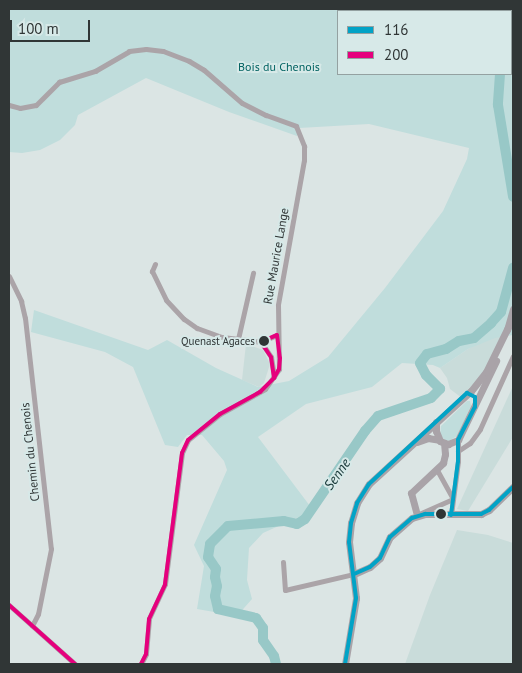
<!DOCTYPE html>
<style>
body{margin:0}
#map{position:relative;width:522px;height:673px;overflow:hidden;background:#dbe5e4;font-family:"PT Sans",sans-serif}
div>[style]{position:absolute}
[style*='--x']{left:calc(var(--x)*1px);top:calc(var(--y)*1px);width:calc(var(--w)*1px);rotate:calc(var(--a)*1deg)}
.built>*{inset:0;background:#c9dcda}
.green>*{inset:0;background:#c0dddc}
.river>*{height:10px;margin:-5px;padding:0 5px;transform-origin:5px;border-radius:5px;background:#98c8c7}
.street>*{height:5px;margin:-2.5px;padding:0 2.5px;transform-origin:2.5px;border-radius:2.5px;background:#aba4a8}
.secondary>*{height:7px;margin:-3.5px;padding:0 3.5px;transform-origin:3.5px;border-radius:3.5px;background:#a9a3a8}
.bus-1>*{height:4px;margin:-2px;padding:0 2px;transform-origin:2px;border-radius:2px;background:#02a3c6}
.bus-2>*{height:4px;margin:-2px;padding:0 2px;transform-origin:2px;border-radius:2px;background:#e5007d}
.dots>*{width:14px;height:14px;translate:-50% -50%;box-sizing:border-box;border:2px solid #d7e9e8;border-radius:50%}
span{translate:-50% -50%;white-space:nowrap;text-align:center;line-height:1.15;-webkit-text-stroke:4px #d7e9e8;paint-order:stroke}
.bus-label{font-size:11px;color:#303636}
.right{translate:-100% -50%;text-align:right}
.park-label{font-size:12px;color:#046463}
.street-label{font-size:12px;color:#303636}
.water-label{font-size:14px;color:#143535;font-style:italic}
.frame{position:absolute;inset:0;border:10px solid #303636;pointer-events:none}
.legend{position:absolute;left:337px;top:10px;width:175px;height:65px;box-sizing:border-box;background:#d7e9e8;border:1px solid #94a1a1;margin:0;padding:6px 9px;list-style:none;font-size:15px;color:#303636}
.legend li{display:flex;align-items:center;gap:10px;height:25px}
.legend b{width:25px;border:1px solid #94a1a1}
.scale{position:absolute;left:10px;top:20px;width:80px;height:22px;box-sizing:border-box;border:2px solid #303636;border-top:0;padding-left:6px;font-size:15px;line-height:18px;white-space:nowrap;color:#303636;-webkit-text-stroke:4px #d7e9e8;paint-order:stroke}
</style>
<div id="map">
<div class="built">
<i style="clip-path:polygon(508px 327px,486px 372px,462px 398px,450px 389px,447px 378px,440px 368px,468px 349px)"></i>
<i style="clip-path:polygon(246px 344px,263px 350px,270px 364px,264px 383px,259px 387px,242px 380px)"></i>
<i style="clip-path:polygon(513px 386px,513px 437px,468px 511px,457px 509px)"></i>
<i style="clip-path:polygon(457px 530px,488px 535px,513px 543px,513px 664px,405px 664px,430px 595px)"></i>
</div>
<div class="green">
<i style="clip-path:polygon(evenodd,9px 9px,513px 9px,513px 335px,495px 338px,468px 349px,440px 368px,433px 365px,402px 363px,372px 387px,306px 404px,258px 437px,310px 506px,301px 516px,263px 533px,249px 548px,247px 580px,252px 599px,237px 616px,197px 609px,204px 566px,194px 545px,227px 470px,224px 461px,202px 435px,187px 435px,178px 447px,165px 445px,133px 367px,105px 352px,31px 332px,34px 310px,148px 350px,167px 340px,216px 368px,258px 387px,289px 381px,328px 357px,385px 288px,443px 211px,467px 159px,469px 148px,369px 124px,299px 128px,297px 136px,229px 112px,146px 78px,78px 115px,75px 125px,60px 140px,40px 150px,22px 153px,9px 152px,9px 9px,338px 11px,511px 11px,511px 74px,338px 74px,338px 11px)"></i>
<i style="clip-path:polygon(467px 401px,470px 401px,471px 406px,457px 436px,449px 441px,445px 440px,440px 436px,441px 426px)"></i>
</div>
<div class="river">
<i style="--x:511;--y:46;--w:37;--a:-88"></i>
<i style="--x:500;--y:74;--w:31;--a:94"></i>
<i style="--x:498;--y:105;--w:93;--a:80.7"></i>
<i style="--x:276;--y:664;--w:8;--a:-104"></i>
<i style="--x:274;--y:656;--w:19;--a:-125"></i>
<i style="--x:263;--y:640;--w:12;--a:-90"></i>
<i style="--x:263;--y:628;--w:12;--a:-125"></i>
<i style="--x:256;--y:618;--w:39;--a:-167"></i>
<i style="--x:218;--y:609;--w:13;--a:-103"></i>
<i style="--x:215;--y:596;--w:10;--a:-79"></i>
<i style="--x:217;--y:586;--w:9;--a:-103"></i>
<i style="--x:215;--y:577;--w:8;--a:-83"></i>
<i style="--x:216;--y:569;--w:14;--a:-124"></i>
<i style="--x:208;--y:557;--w:13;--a:-81"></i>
<i style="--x:210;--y:544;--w:25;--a:-45"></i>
<i style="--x:228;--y:526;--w:56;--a:-5.1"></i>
<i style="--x:284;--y:521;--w:13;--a:13"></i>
<i style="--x:297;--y:524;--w:9;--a:-32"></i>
<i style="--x:305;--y:519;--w:107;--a:-55.7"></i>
<i style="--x:365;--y:431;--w:20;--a:-49"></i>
<i style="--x:378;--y:416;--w:56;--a:-18.8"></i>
<i style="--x:431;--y:398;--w:13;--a:-45"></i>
<i style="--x:440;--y:389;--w:20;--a:-135"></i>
<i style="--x:426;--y:375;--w:13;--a:-117"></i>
<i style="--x:420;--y:363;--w:11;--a:-52"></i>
<i style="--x:427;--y:354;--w:20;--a:-15"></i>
<i style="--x:446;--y:349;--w:15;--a:-32"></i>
<i style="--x:459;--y:341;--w:15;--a:-11"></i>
<i style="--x:474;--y:338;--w:23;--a:-41"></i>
<i style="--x:491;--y:323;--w:15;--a:-48"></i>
<i style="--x:501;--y:312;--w:46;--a:-74.7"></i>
</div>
<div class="street">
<i style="--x:9;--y:105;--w:11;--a:15"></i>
<i style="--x:20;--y:108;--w:16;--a:-11"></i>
<i style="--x:36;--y:105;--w:33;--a:-45"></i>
<i style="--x:59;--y:82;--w:38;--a:-17"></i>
<i style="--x:95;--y:71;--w:39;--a:-30"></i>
<i style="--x:129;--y:51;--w:17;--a:-7"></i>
<i style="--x:146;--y:49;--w:17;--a:7"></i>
<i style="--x:163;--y:51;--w:28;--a:21"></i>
<i style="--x:189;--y:61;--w:17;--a:31"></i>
<i style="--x:204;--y:70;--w:50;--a:41"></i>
<i style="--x:242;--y:103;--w:27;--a:27"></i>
<i style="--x:266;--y:115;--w:32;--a:20"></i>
<i style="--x:296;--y:126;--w:22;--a:68"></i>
<i style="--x:304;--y:146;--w:14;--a:90"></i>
<i style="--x:304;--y:160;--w:147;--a:100.2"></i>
<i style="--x:278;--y:305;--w:64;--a:89.1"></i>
<i style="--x:279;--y:369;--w:24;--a:125"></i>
<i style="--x:265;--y:389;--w:51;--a:150.9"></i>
<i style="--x:220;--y:414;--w:41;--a:140.9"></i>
<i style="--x:188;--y:440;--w:14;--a:115"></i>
<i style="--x:182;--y:453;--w:132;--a:97.4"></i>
<i style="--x:165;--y:584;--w:38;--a:115"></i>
<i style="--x:149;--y:619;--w:35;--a:95"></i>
<i style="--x:146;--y:654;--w:11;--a:117"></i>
<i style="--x:155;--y:264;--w:8;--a:113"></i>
<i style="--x:152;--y:271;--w:32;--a:64"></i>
<i style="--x:166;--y:300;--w:26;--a:47"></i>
<i style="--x:184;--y:319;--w:16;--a:35"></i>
<i style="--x:197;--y:328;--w:27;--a:20"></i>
<i style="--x:222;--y:337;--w:39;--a:7"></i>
<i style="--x:261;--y:342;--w:17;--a:-24"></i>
<i style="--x:9;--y:276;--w:28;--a:64"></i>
<i style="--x:21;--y:301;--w:17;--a:77"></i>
<i style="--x:25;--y:318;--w:232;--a:83.6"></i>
<i style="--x:51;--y:549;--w:66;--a:101.3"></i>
<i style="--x:38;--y:614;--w:13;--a:117"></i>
<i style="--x:238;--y:339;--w:68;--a:-77.2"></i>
<i style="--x:261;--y:342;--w:18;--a:56"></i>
<i style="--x:271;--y:357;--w:20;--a:81"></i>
<i style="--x:458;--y:451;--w:14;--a:-34"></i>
<i style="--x:470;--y:443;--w:17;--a:-54"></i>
<i style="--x:480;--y:429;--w:80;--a:-65.7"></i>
<i style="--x:437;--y:470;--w:33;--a:61"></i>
<i style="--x:419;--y:514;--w:37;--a:-24"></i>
<i style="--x:451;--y:515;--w:54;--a:-82.6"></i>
<i style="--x:458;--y:461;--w:21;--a:-90"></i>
<i style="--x:283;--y:562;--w:28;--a:86"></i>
<i style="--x:285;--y:590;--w:71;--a:-13.1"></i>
<i style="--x:9;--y:605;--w:89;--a:41.8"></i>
</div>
<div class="secondary">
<i style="--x:507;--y:330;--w:22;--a:-74"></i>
<i style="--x:436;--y:422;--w:9;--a:90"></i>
<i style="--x:436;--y:431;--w:11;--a:68"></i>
<i style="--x:440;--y:441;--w:9;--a:21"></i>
<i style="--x:448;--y:444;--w:11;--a:-22"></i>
<i style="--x:458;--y:440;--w:88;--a:-64.3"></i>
<i style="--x:417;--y:442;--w:12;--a:-20"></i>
<i style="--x:428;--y:438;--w:11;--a:10"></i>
<i style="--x:417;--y:515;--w:23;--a:-105"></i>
<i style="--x:411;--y:493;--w:44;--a:-43.2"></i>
<i style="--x:443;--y:463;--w:9;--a:-77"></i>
<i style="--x:445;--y:454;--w:11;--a:-95"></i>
<i style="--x:354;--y:574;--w:17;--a:-24"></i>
<i style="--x:370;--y:567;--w:13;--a:-42"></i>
<i style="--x:380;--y:558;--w:23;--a:-65"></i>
<i style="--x:390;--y:537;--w:29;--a:-41"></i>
<i style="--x:412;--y:518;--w:14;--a:-17"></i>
<i style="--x:425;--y:514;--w:56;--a:0"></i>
<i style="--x:481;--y:514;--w:9;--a:-27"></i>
<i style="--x:489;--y:510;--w:33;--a:-44"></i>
<i style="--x:345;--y:664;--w:67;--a:-80.5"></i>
<i style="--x:356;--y:598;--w:56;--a:-97.1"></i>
<i style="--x:349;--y:542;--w:19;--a:-84"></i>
<i style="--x:351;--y:523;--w:21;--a:-73"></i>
<i style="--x:357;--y:503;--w:22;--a:-58"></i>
<i style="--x:369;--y:484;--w:138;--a:-42.4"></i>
<i style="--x:471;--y:391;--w:24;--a:-52"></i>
<i style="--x:486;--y:372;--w:50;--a:-63.9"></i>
</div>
<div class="bus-1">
<i style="--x:458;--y:440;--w:37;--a:-63"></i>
<i style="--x:475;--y:407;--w:10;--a:-90"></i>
<i style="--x:475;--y:397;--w:9;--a:-153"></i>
<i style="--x:451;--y:515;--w:54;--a:-82.6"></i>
<i style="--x:458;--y:461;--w:21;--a:-90"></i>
<i style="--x:354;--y:574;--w:17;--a:-24"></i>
<i style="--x:370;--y:567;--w:13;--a:-42"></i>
<i style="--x:380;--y:558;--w:23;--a:-65"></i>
<i style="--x:390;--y:537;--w:29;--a:-41"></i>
<i style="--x:412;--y:518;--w:14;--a:-17"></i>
<i style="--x:425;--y:514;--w:56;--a:0"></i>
<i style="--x:481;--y:514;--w:9;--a:-27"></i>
<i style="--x:489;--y:510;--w:33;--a:-44"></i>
<i style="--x:345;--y:664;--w:67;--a:-80.5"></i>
<i style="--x:356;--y:598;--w:56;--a:-97.1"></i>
<i style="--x:349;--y:542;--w:19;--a:-84"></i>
<i style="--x:351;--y:523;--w:21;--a:-73"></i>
<i style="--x:357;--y:503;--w:22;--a:-58"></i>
<i style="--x:369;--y:484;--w:134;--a:-42.9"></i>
</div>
<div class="bus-2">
<i style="--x:277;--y:335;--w:23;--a:83"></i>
<i style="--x:280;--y:358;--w:11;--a:95"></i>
<i style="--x:279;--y:369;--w:10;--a:119"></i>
<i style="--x:274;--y:378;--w:21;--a:-98"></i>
<i style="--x:271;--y:357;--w:18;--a:-124"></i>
<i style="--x:261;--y:342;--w:17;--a:-24"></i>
<i style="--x:9;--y:605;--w:89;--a:41.8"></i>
<i style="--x:141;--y:664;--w:11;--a:-63"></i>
<i style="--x:146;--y:654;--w:35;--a:-85"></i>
<i style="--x:149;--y:619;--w:38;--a:-65"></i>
<i style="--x:165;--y:584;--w:132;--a:-82.6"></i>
<i style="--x:182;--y:453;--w:14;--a:-65"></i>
<i style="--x:188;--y:440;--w:41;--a:-39.1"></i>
<i style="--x:220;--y:414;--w:46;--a:-28.8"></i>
<i style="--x:260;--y:392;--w:20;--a:-45"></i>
</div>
<div class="dots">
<i style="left:264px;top:341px;background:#303636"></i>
<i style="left:441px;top:514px;background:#303636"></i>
</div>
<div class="bus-label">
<span class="right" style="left:255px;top:341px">Quenast Agaces</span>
</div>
<div class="park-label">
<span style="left:279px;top:67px">Bois du Chenois</span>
</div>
<div class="street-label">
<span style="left:276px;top:256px;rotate:-80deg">Rue Maurice Lange</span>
<span style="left:30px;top:452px;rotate:-96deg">Chemin du Chenois</span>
</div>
<div class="water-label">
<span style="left:337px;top:474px;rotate:-55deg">Senne</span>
</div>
<div class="frame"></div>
<ul class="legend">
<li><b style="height:6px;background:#02a3c6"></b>116</li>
<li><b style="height:6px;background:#e5007d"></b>200</li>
</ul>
<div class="scale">100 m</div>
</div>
